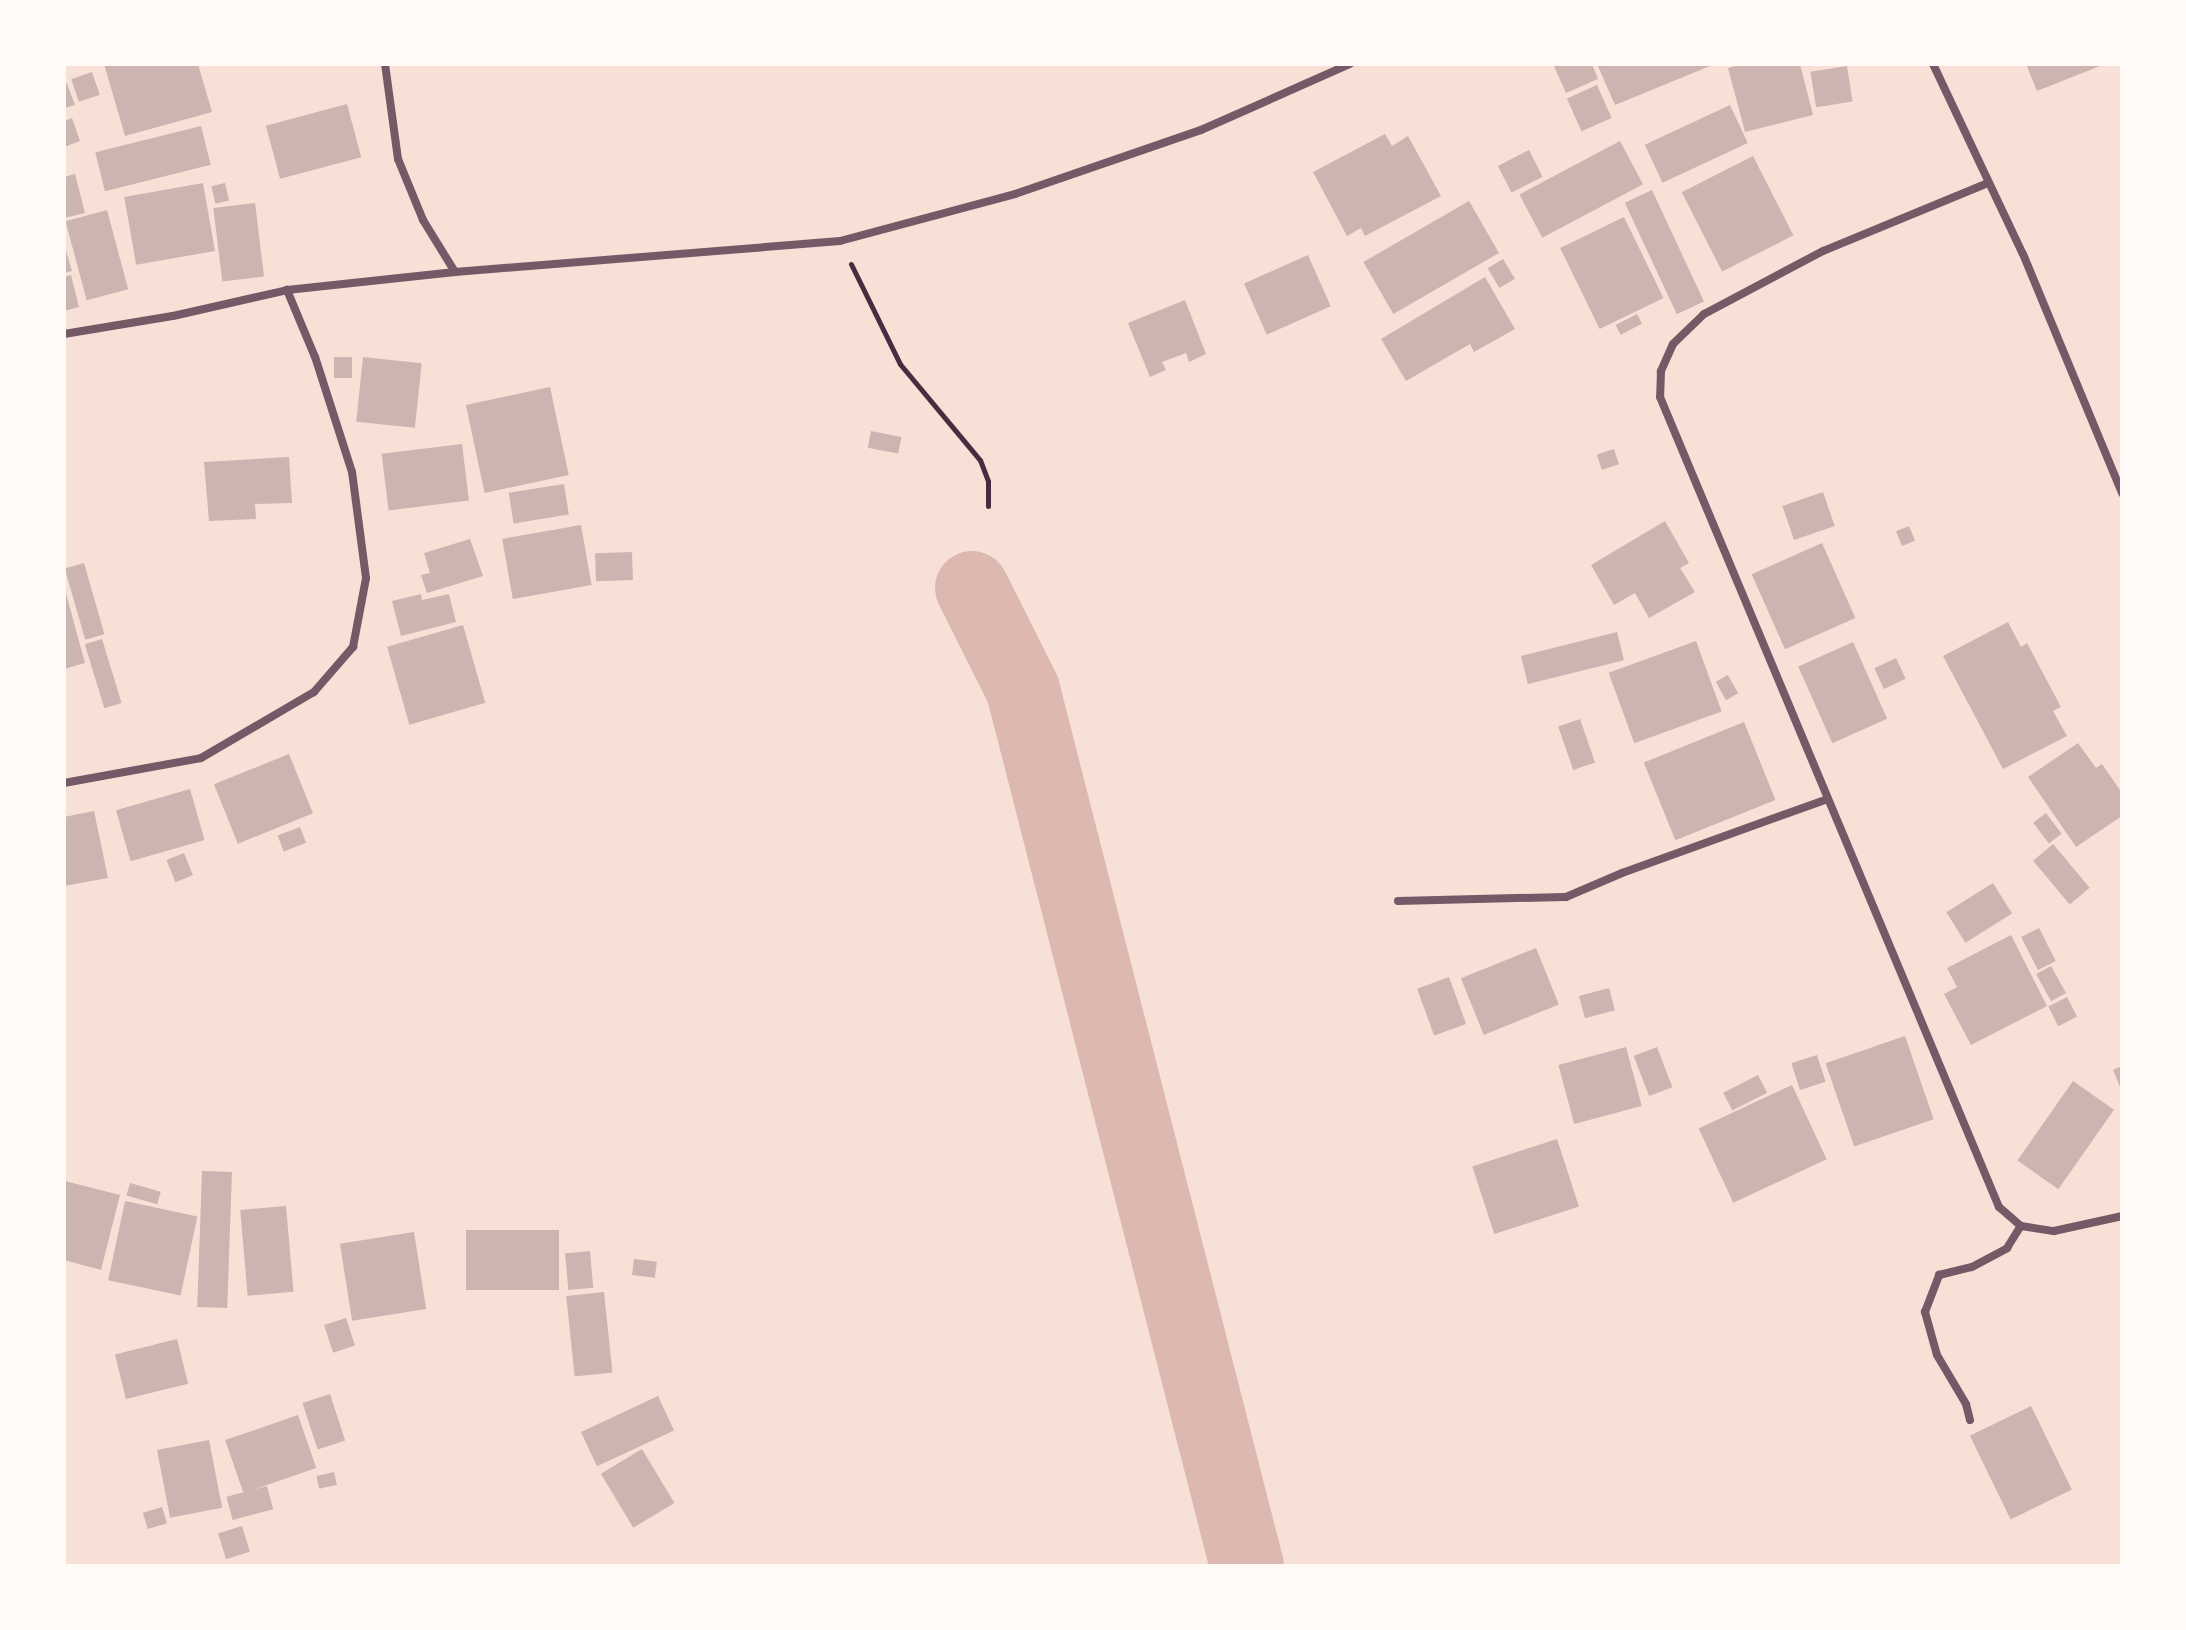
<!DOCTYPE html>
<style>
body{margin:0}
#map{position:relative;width:2186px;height:1630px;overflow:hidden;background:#f7e1d7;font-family:"Exo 2",sans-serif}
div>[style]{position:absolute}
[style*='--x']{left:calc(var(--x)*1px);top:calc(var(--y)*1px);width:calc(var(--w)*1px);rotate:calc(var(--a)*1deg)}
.river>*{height:74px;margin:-37px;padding:0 37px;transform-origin:37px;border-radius:37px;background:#dcb8b0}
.building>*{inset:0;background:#ccb4b1;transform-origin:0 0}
.path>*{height:5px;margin:-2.5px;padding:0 2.5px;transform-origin:2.5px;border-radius:2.5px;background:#4a2c40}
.minor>*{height:8px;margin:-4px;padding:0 4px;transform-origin:4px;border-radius:4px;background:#755966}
span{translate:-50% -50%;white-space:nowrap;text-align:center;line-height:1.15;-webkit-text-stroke:6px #fffaf5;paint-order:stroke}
.frame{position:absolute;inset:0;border:66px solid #fffaf5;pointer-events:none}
</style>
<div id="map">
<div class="river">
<i style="--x:972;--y:588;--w:114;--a:63.4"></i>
<i style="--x:1023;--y:690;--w:904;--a:75.66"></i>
</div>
<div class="building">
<i style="clip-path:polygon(104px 64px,198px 64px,212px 112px,125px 136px)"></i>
<i style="clip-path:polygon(1553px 64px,1592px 64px,1598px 79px,1566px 93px)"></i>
<i style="clip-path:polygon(1597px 64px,1715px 64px,1615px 105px)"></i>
<i style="clip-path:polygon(1743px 64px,1800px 64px,1813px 115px,1745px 132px,1728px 68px)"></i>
<i style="clip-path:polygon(2026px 64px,2105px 64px,2037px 91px)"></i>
<i style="left:1847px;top:66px;width:36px;height:37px;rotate:81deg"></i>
<i style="left:92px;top:72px;width:24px;height:22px;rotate:71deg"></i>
<i style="clip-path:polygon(64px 76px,75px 105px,64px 108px)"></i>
<i style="left:1597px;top:85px;width:36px;height:33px;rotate:66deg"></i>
<i style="left:347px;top:104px;width:55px;height:84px;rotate:75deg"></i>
<i style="left:1730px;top:105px;width:42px;height:94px;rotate:65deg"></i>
<i style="clip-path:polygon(72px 118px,80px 141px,64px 147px,64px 121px)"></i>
<i style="left:201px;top:126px;width:40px;height:109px;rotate:76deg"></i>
<i style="clip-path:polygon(1385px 134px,1392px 146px,1408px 136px,1441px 196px,1365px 236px,1361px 228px,1347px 236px,1313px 172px)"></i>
<i style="left:1620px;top:141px;width:49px;height:114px;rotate:62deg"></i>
<i style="left:1529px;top:150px;width:30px;height:35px;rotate:63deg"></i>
<i style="left:1753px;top:156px;width:89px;height:80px;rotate:63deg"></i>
<i style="clip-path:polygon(75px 174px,85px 213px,64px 218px,64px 177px)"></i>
<i style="left:203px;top:183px;width:69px;height:80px;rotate:80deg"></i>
<i style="left:225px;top:183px;width:18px;height:14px;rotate:77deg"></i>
<i style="left:1652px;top:190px;width:123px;height:30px;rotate:65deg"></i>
<i style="left:1469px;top:201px;width:60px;height:122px;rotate:60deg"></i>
<i style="left:255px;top:203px;width:74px;height:42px;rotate:83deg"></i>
<i style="left:107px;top:210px;width:82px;height:43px;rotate:75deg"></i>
<i style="left:1624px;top:217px;width:90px;height:71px;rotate:64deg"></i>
<i style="clip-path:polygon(64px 244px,72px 271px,64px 273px)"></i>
<i style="left:1308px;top:255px;width:56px;height:70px;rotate:66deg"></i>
<i style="left:1503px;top:259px;width:23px;height:18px;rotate:59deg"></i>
<i style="clip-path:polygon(71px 275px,79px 307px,64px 311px,64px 277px)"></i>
<i style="clip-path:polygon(1485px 277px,1515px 329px,1474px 352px,1470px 344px,1406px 381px,1381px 339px)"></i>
<i style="clip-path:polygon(1185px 300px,1206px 354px,1189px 362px,1186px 353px,1162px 362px,1166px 370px,1150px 377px,1128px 323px)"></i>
<i style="left:1637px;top:314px;width:11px;height:24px;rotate:63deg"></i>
<i style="left:352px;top:357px;width:21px;height:18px;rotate:90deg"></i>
<i style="left:363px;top:357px;width:59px;height:65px;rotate:6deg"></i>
<i style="left:550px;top:387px;width:90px;height:86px;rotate:78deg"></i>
<i style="left:871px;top:431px;width:31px;height:17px;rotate:11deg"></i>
<i style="left:462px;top:444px;width:57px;height:81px;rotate:83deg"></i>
<i style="left:1614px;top:449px;width:16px;height:18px;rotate:72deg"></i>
<i style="clip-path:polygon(289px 457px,292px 503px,255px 504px,256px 519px,209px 521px,204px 462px)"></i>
<i style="left:564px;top:484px;width:31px;height:56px;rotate:81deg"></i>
<i style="left:1823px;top:492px;width:36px;height:43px;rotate:71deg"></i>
<i style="clip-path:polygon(1665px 521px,1689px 563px,1680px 568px,1695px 592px,1649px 618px,1635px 593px,1614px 605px,1591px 565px)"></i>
<i style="left:581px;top:525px;width:61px;height:80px;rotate:80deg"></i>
<i style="left:1909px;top:526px;width:16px;height:14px;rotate:68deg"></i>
<i style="clip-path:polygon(470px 539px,483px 576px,427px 593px,421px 575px,430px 573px,424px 553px)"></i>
<i style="left:1822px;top:543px;width:82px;height:77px;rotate:66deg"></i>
<i style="left:632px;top:552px;width:28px;height:37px;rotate:88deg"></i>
<i style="left:84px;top:563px;width:74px;height:20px;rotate:74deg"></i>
<i style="clip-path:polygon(65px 590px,85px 663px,64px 669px,64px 591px)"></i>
<i style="clip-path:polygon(421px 594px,422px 600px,449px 594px,456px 622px,401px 636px,392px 601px)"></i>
<i style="clip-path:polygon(2008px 622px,2021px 647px,2027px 643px,2061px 707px,2053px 711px,2067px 736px,2003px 769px,1943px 656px)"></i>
<i style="left:463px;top:625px;width:81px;height:79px;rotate:74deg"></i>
<i style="left:1617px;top:632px;width:29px;height:99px;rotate:76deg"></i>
<i style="left:102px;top:639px;width:67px;height:18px;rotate:73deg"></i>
<i style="left:1696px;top:641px;width:75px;height:93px;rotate:70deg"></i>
<i style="left:1853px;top:642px;width:84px;height:60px;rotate:66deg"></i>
<i style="left:1896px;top:658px;width:23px;height:24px;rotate:65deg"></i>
<i style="left:1728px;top:675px;width:21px;height:14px;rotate:61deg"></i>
<i style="left:1580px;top:719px;width:46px;height:23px;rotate:71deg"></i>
<i style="left:1744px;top:722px;width:84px;height:108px;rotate:68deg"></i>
<i style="clip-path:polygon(2078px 743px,2096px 768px,2102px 764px,2122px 793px,2122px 816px,2076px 847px,2028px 777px)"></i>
<i style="left:289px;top:754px;width:64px;height:81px;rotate:68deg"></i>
<i style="left:190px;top:789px;width:53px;height:77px;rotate:74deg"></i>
<i style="clip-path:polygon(94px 811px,108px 878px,64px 886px,64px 817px)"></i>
<i style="left:2046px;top:813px;width:26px;height:16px;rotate:53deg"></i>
<i style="left:300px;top:827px;width:17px;height:24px;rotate:69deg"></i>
<i style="left:2053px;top:844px;width:57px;height:26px;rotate:50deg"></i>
<i style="left:184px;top:853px;width:24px;height:19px;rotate:68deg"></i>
<i style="left:1993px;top:883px;width:36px;height:55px;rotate:58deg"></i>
<i style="left:2039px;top:928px;width:37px;height:20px;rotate:63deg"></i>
<i style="clip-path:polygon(2011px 935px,2047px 1006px,1971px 1045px,1944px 994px,1957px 987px,1947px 968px)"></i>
<i style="left:1536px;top:948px;width:61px;height:81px;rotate:68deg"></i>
<i style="left:2051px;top:966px;width:31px;height:17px;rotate:61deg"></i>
<i style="left:1449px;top:977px;width:50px;height:34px;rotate:70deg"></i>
<i style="left:1609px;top:988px;width:23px;height:31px;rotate:75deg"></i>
<i style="left:2067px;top:997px;width:22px;height:21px;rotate:63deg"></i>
<i style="left:1905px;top:1036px;width:88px;height:84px;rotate:71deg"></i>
<i style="left:1626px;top:1047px;width:61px;height:70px;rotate:75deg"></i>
<i style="left:1657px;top:1047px;width:43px;height:25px;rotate:69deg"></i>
<i style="left:1817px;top:1055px;width:28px;height:27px;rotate:72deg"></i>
<i style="clip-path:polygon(2122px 1066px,2122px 1092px,2113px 1070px)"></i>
<i style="left:1758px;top:1075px;width:20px;height:39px;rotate:63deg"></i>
<i style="left:2073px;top:1081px;width:50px;height:97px;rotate:35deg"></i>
<i style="left:1792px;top:1085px;width:82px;height:103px;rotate:65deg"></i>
<i style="left:1557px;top:1139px;width:71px;height:89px;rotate:72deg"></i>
<i style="left:202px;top:1171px;width:30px;height:136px;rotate:2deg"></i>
<i style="clip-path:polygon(65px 1181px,120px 1195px,101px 1270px,64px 1260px)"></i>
<i style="left:130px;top:1183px;width:32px;height:13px;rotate:16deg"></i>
<i style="left:125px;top:1201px;width:74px;height:81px;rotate:12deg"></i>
<i style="left:286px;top:1206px;width:86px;height:46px;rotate:85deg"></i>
<i style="left:466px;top:1230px;width:93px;height:60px"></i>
<i style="left:414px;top:1232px;width:78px;height:75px;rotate:81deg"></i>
<i style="left:590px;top:1251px;width:37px;height:25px;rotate:85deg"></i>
<i style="left:634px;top:1259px;width:23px;height:16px;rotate:7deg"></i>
<i style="left:604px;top:1292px;width:81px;height:38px;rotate:84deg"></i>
<i style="left:346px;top:1318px;width:29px;height:23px;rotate:72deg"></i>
<i style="left:177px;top:1339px;width:46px;height:64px;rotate:76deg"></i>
<i style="left:330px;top:1394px;width:49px;height:29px;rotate:72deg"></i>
<i style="left:658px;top:1396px;width:38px;height:85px;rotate:65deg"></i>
<i style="left:2031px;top:1406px;width:93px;height:68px;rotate:64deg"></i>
<i style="left:298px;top:1415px;width:56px;height:77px;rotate:71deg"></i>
<i style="left:209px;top:1440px;width:69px;height:53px;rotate:79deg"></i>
<i style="left:642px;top:1449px;width:63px;height:48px;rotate:59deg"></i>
<i style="left:334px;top:1472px;width:13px;height:18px;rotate:77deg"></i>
<i style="left:267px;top:1486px;width:24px;height:42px;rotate:75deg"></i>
<i style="left:162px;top:1507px;width:17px;height:20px;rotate:73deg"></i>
<i style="left:242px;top:1526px;width:27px;height:25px;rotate:73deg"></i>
</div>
<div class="path">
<i style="--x:851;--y:264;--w:111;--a:63.9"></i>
<i style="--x:900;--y:364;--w:125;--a:50.2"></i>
<i style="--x:980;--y:460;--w:22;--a:69"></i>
<i style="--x:988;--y:481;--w:25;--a:90"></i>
</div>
<div class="minor">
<i style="--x:385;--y:64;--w:96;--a:82.2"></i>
<i style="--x:398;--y:159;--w:66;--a:67.7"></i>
<i style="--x:423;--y:220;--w:61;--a:58.4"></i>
<i style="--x:1933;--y:64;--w:210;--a:64.7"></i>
<i style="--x:2023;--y:254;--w:259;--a:67.5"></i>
<i style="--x:1988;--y:183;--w:178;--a:157.6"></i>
<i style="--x:1823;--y:251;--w:135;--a:152.1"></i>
<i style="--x:1704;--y:314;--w:43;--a:135.9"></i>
<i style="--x:1673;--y:344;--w:30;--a:114"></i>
<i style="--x:1661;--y:371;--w:26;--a:92"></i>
<i style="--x:1660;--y:397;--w:878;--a:67.29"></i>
<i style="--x:1999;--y:1207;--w:29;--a:41"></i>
<i style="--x:2021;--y:1226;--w:33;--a:9"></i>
<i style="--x:2054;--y:1231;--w:70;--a:-12.4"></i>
<i style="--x:64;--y:334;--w:110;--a:-9.4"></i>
<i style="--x:173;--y:316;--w:117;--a:-12.8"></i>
<i style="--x:287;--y:290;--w:169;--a:-6.1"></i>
<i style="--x:455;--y:272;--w:386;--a:-4.6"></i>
<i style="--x:840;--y:241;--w:181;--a:-15"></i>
<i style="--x:1015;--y:194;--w:197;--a:-19"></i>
<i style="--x:1201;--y:130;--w:163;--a:-23.9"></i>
<i style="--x:64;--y:783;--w:139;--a:-10.3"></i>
<i style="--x:201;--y:758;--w:131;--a:-30.3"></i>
<i style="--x:314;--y:692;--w:60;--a:-49.1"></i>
<i style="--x:353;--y:647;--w:70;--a:-79.3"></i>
<i style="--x:366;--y:578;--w:107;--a:-97.5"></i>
<i style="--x:352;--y:472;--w:121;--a:-107.8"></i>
<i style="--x:315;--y:357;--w:73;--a:-112.7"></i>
<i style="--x:1398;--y:901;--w:168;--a:-1.4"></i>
<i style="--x:1566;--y:897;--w:61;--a:-23.2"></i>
<i style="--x:1622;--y:873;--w:218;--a:-19.8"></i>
<i style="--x:1970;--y:1420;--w:16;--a:-104"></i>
<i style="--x:1966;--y:1404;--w:57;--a:-120.6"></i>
<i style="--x:1937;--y:1355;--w:45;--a:-105.6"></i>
<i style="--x:1925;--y:1312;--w:40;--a:-69"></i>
<i style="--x:1939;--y:1275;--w:34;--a:-14"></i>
<i style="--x:1972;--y:1267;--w:40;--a:-28"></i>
<i style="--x:2007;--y:1248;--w:26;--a:-58"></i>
</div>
<div class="frame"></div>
</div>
